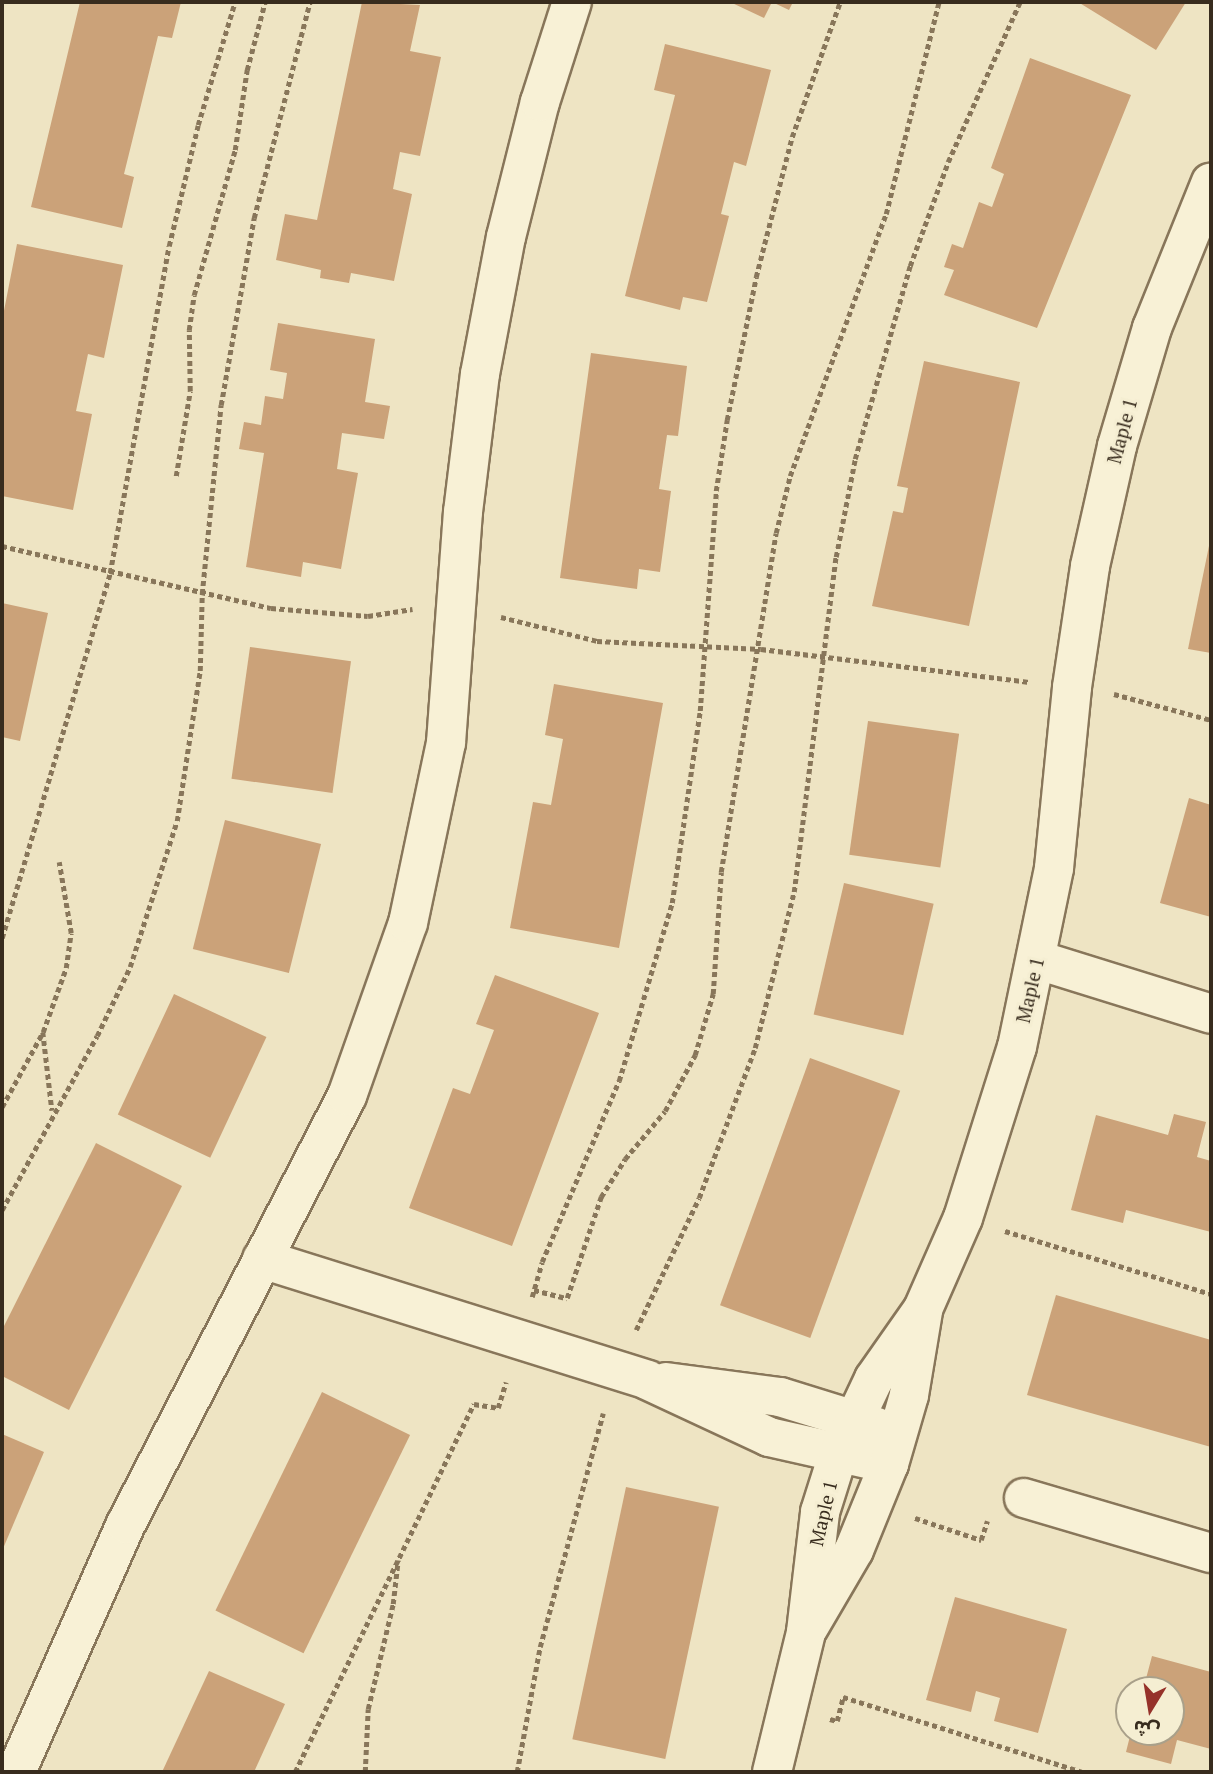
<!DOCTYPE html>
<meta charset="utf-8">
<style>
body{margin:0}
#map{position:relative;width:1213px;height:1774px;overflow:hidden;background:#eee4c3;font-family:"PT Serif","Noto Sans Arabic",serif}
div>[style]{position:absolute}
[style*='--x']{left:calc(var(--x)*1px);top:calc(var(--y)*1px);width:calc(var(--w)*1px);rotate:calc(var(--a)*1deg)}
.building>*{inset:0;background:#cba279;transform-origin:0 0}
.path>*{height:4.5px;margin-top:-2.25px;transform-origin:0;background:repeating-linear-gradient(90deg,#88765a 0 5px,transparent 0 8.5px)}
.roads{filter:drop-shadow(2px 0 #88765a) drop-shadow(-2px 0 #88765a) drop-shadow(0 2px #88765a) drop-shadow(0 -2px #88765a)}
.minor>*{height:38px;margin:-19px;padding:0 19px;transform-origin:19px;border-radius:19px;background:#f8f1d6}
span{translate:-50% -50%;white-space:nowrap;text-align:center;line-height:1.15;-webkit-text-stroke:6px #f5eed2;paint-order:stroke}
.street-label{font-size:19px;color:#382c1e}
.frame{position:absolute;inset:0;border:4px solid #382c1e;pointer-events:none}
.north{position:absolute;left:1115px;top:1676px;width:70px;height:70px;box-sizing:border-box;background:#f5eed2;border:2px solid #a9a08a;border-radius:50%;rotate:191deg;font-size:19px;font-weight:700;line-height:28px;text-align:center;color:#382c1e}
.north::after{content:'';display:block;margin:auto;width:24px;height:32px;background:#96322a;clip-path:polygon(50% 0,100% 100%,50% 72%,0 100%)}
</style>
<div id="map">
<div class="building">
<i style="clip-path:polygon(80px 2px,181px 2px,172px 38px,158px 36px,124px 174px,134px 177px,122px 228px,31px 207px)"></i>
<i style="clip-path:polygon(362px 2px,420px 5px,410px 51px,441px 57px,420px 156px,400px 152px,393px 189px,412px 194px,394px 281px,351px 273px,349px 283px,320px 278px,321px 270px,276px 260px,285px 214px,317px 220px)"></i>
<i style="clip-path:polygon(730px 2px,772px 2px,764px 18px)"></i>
<i style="clip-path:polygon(772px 2px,793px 2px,789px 10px)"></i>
<i style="clip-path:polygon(1078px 2px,1186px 2px,1156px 50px)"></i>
<i style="clip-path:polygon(665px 44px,771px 70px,746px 166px,734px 162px,721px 214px,729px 216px,707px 302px,683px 297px,680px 310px,625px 296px,675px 95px,654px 90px)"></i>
<i style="clip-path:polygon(1030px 58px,1131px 95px,1037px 328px,944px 295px,954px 270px,944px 267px,952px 244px,963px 248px,979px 202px,992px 207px,1004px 174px,991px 168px)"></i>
<i style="clip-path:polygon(17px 244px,123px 265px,104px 358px,88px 354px,76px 411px,92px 414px,73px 510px,2px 496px,2px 321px)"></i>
<i style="clip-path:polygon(278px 323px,375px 339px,365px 402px,390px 406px,384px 439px,342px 433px,337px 469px,358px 473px,341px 569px,303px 562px,301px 577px,246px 567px,264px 453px,239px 449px,244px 422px,261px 425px,265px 396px,283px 399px,287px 373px,270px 370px)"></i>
<i style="clip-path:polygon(591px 353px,687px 366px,678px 436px,667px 435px,659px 489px,671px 491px,660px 572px,639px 569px,637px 589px,560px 578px)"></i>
<i style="clip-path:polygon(924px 361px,1020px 382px,969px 626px,872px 606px,893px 511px,903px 513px,908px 488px,897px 486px)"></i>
<i style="clip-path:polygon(1210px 541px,1211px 541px,1211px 653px,1188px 649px)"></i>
<i style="clip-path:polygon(2px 603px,48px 613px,20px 741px,2px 737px)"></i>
<i style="left:250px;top:647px;width:102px;height:133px;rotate:8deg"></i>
<i style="clip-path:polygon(554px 684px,663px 703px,619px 948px,510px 928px,533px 802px,551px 805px,563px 739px,545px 735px)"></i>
<i style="left:868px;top:721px;width:92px;height:135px;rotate:8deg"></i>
<i style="clip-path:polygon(1189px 798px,1211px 805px,1211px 917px,1160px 903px)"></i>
<i style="left:225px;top:820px;width:99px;height:133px;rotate:14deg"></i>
<i style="left:844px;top:883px;width:92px;height:135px;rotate:13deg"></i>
<i style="clip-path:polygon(495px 975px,599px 1013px,512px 1246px,409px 1208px,453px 1088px,470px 1094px,494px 1030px,476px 1024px)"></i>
<i style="left:174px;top:994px;width:102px;height:133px;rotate:25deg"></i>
<i style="left:810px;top:1058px;width:96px;height:263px;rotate:20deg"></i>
<i style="clip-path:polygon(1174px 1114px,1206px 1122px,1197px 1157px,1211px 1161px,1211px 1232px,1126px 1210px,1123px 1223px,1071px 1210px,1096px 1115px,1168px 1135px)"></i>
<i style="clip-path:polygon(96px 1143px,182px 1186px,69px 1410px,2px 1376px,2px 1330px)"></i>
<i style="clip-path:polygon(1056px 1295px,1211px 1340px,1211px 1447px,1027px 1395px)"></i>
<i style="left:322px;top:1392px;width:98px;height:243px;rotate:26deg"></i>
<i style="clip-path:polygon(2px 1434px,44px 1452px,2px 1551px)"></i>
<i style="left:626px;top:1487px;width:95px;height:258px;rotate:12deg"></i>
<i style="clip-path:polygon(955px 1597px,1067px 1629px,1038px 1733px,994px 1721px,1000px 1698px,976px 1691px,971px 1712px,926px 1700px)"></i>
<i style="clip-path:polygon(1152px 1656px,1211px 1672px,1211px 1749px,1177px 1740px,1171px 1764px,1126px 1752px,1131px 1732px,1171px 1732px,1171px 1690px,1143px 1690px)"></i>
<i style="clip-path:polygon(209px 1671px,285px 1704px,254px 1772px,162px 1772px)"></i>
</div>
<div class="path">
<i style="--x:176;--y:476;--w:86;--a:-80.6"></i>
<i style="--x:190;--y:391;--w:61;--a:-90.9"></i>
<i style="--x:189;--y:330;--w:35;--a:-82"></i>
<i style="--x:194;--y:295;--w:151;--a:-74.2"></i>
<i style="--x:235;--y:150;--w:81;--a:-81.5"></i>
<i style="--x:247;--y:70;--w:70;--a:-75.2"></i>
<i style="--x:2;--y:546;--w:276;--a:13"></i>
<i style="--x:271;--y:608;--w:97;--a:4.7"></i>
<i style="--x:368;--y:616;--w:45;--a:-9"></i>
<i style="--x:501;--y:617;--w:99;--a:14"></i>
<i style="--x:597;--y:641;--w:164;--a:2.8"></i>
<i style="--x:761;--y:649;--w:270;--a:7"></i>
<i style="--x:1114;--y:694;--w:100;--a:15"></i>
<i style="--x:2;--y:938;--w:381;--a:-73.5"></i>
<i style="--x:110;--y:573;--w:332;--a:-79.8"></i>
<i style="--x:169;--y:246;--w:124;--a:-76.5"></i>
<i style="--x:198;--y:125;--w:128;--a:-73.3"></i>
<i style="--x:43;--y:1032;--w:79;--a:83.4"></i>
<i style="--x:2;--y:1107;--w:85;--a:-61.3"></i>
<i style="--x:43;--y:1032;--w:68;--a:-70.2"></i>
<i style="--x:66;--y:968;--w:35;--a:-82"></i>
<i style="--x:71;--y:933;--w:72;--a:-99.6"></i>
<i style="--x:2;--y:1210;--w:198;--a:-61.4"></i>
<i style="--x:97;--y:1036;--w:76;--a:-64.4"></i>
<i style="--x:130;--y:967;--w:153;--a:-72.2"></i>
<i style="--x:177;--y:821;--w:152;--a:-81.3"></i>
<i style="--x:200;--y:671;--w:77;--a:-88.5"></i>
<i style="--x:202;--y:594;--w:190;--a:-84.3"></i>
<i style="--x:221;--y:405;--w:190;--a:-80"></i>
<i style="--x:254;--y:218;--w:223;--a:-75.5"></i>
<i style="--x:1005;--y:1231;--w:215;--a:17"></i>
<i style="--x:534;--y:1290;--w:34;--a:14"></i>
<i style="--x:567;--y:1298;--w:107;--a:-71.4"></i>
<i style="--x:601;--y:1197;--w:45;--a:-57.7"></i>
<i style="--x:625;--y:1159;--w:62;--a:-50.2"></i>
<i style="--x:665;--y:1111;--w:64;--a:-61.8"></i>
<i style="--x:695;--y:1055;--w:64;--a:-73.6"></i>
<i style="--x:713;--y:994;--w:122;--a:-86.2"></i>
<i style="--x:721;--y:872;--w:343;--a:-80.8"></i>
<i style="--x:776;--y:533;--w:59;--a:-76.2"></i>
<i style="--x:790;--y:476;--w:279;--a:-69.9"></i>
<i style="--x:886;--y:214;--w:219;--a:-76"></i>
<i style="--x:532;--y:1297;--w:36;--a:-74"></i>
<i style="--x:542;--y:1262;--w:197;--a:-67"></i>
<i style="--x:619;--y:1081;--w:186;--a:-73.4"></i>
<i style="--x:672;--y:903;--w:194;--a:-81.7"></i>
<i style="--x:700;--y:711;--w:221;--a:-85.8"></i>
<i style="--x:716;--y:491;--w:72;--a:-81.2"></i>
<i style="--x:727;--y:420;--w:146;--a:-78.5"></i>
<i style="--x:756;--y:277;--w:145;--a:-75.6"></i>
<i style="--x:792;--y:137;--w:143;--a:-70.4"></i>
<i style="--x:636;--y:1330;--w:146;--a:-64.5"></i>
<i style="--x:699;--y:1198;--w:160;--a:-69.5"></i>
<i style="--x:755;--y:1048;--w:161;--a:-76"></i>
<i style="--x:794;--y:892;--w:338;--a:-82.9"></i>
<i style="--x:836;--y:557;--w:100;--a:-79"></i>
<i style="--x:855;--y:459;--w:201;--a:-74.1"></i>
<i style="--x:910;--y:266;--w:111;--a:-69.9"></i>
<i style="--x:948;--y:162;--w:175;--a:-65.8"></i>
<i style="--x:915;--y:1518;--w:70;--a:18.4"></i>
<i style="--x:981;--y:1540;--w:20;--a:-72"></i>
<i style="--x:830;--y:1719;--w:7;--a:16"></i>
<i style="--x:837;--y:1721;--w:25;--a:-76"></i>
<i style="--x:843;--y:1697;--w:250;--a:17.4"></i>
<i style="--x:295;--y:1772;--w:409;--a:-64.1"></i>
<i style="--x:474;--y:1404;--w:24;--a:9"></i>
<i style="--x:498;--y:1408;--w:27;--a:-73"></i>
<i style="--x:365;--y:1772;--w:63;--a:-87.3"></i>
<i style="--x:368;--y:1709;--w:108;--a:-76.6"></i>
<i style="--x:393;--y:1604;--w:44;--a:-83.5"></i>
<i style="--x:517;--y:1772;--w:127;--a:-79.6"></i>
<i style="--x:540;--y:1647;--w:242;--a:-74.9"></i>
</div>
<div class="roads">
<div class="minor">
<i style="--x:1038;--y:960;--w:181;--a:17.3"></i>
<i style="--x:262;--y:1259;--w:404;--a:17.4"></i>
<i style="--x:647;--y:1380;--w:135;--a:25"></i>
<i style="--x:769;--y:1437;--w:123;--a:12.7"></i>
<i style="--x:666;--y:1382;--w:115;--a:7.5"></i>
<i style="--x:780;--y:1397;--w:102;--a:17.2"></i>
<i style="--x:1024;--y:1498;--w:195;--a:16.4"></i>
<i style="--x:809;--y:1627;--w:89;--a:-59.7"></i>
<i style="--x:854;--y:1550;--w:93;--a:-67.9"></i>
<i style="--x:889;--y:1464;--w:72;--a:-73.8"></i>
<i style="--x:909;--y:1395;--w:85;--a:-80.5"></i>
<i style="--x:16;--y:1772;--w:271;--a:-66.1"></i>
<i style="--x:126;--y:1524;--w:482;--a:-62.7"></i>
<i style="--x:347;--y:1096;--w:183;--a:-70.6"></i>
<i style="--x:408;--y:923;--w:184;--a:-78.1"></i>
<i style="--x:446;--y:743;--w:232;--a:-85.8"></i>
<i style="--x:463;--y:512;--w:139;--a:-83"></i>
<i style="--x:480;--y:374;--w:139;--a:-79.3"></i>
<i style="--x:506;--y:237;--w:139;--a:-75.9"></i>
<i style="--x:540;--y:102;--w:105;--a:-72.3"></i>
<i style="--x:772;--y:1772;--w:144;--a:-76.3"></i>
<i style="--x:806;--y:1632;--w:121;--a:-83.3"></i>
<i style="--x:820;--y:1512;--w:60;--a:-72.5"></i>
<i style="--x:838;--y:1455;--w:84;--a:-64.7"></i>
<i style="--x:874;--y:1379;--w:85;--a:-55"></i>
<i style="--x:923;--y:1309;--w:99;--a:-66.3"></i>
<i style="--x:963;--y:1218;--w:179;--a:-72.5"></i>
<i style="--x:1017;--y:1047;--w:183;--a:-78.3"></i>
<i style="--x:1054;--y:868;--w:182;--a:-84.3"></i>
<i style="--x:1072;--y:687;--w:122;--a:-81.5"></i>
<i style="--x:1090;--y:566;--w:123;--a:-77.3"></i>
<i style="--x:1117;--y:446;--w:123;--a:-73.5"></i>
<i style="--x:1152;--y:328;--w:157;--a:-68"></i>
</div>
</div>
<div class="street-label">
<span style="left:1122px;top:431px;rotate:-75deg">Maple 1</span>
<span style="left:1030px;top:990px;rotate:-77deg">Maple 1</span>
<span style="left:823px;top:1513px;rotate:-77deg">Maple 1</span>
</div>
<div class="frame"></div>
<div class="north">ش</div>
</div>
